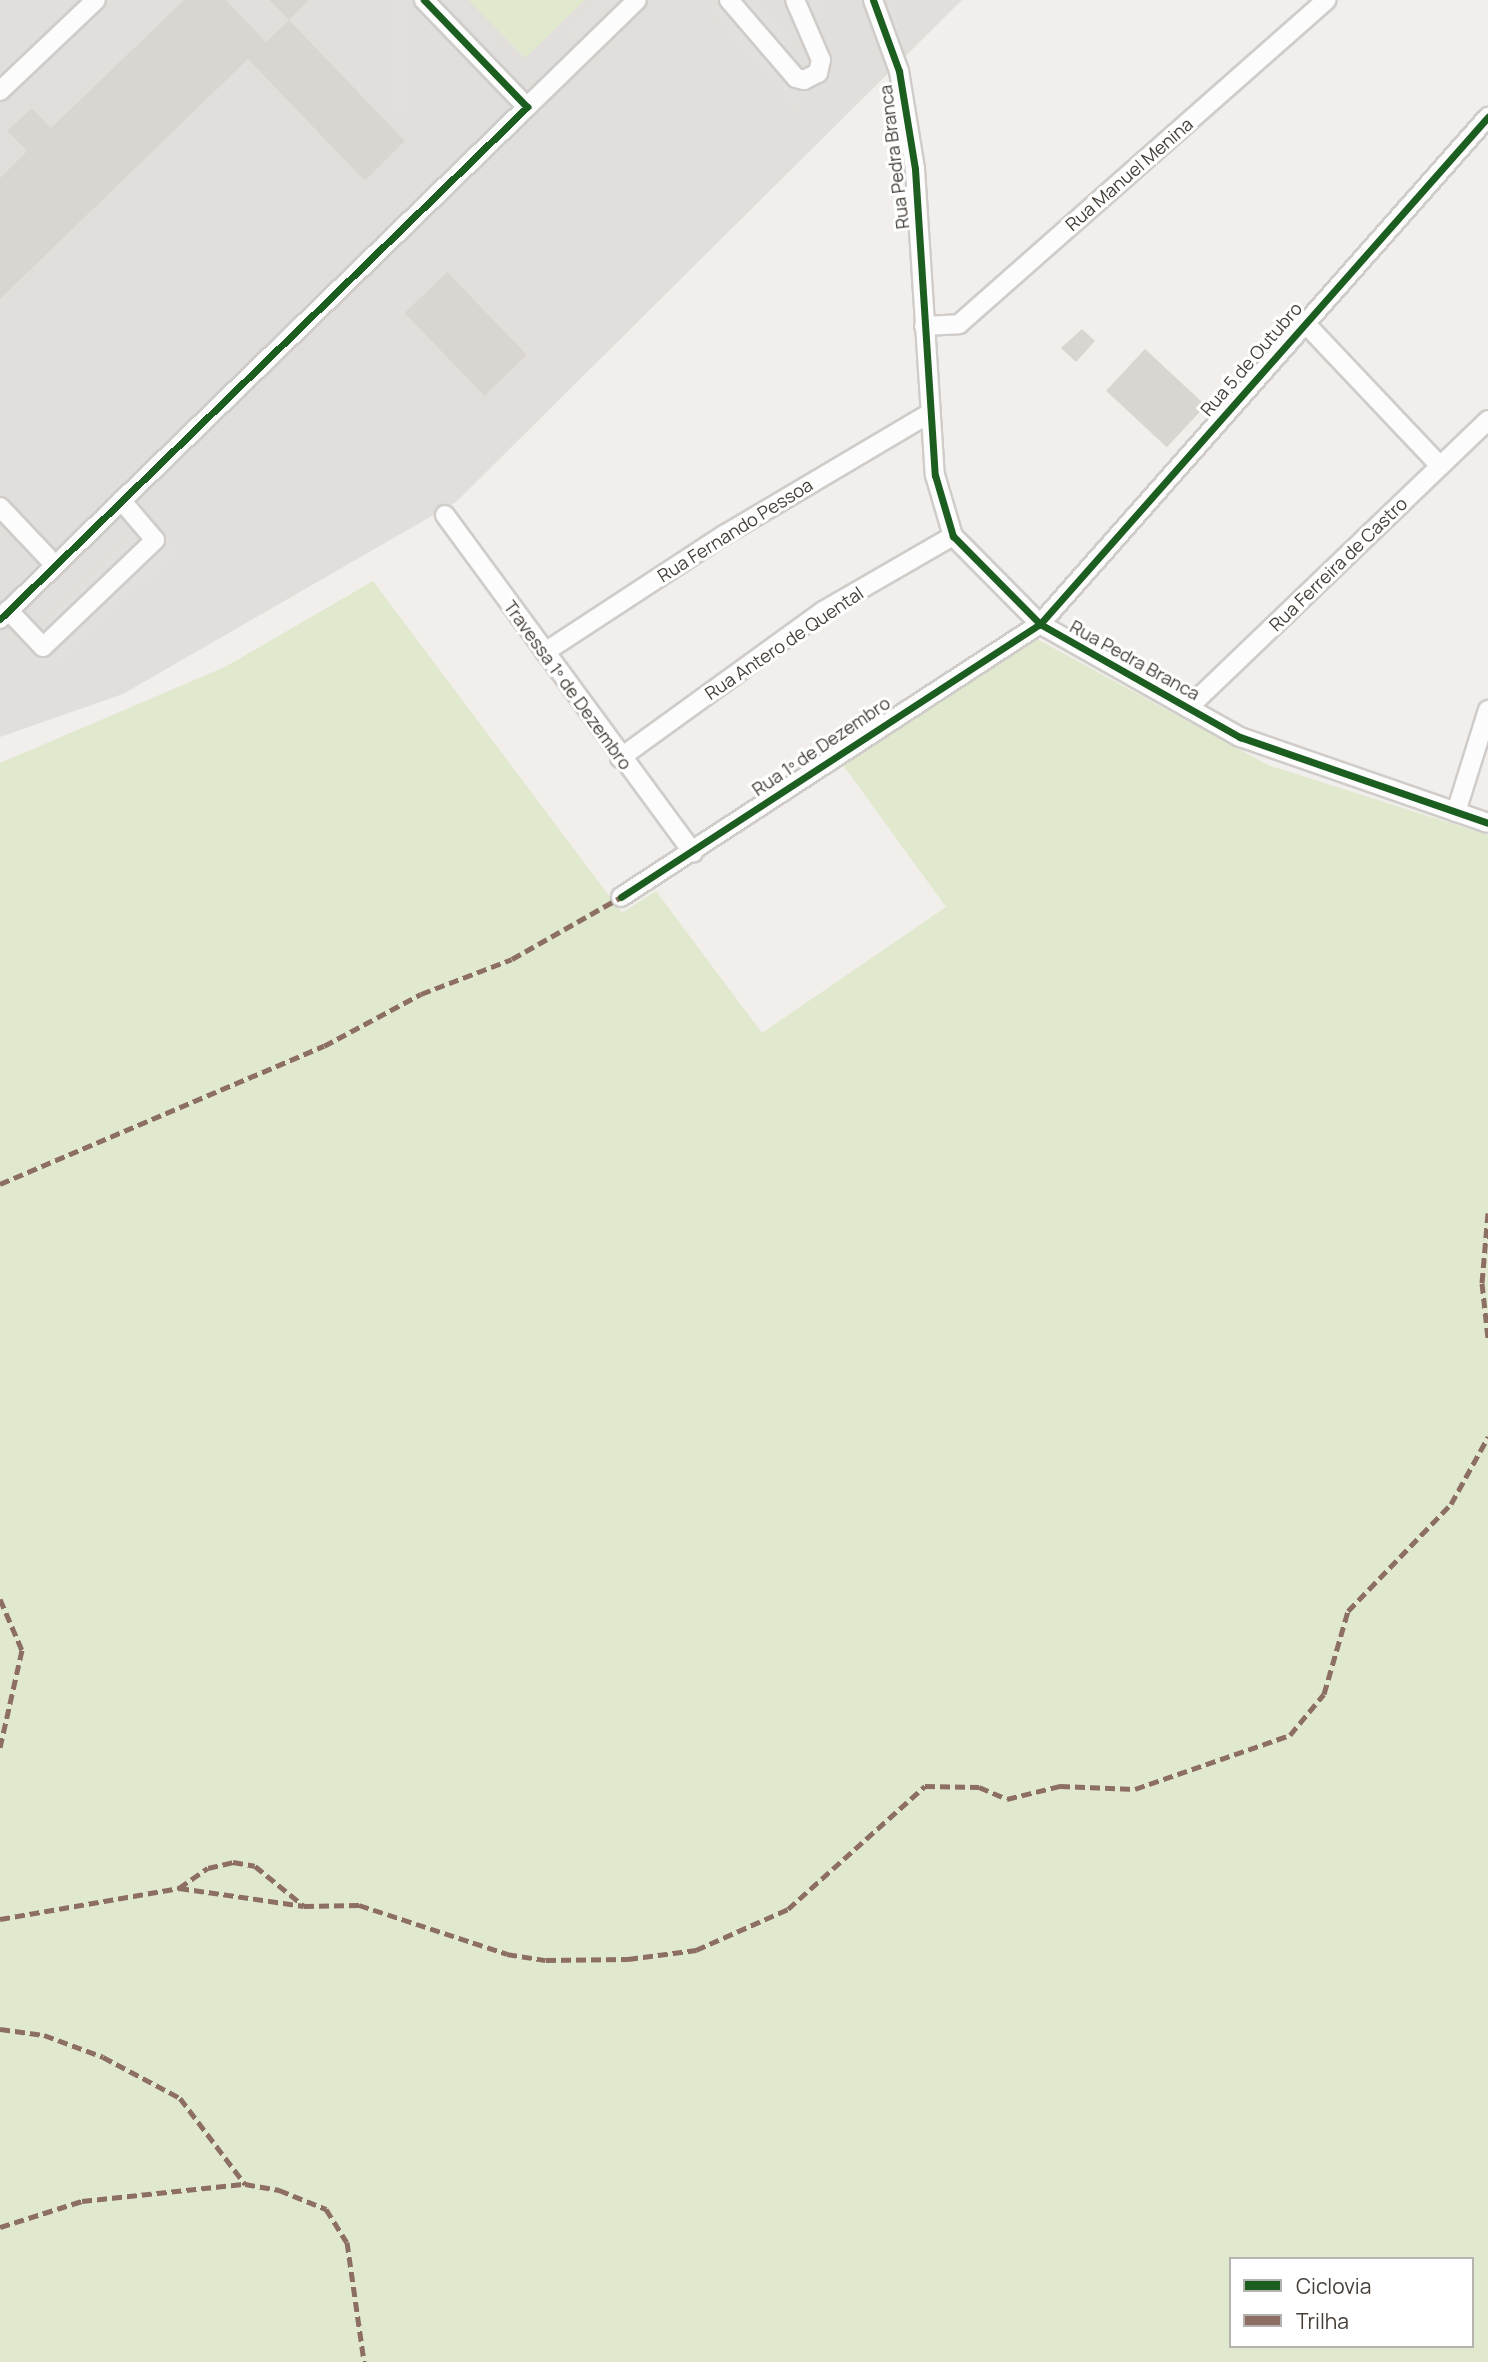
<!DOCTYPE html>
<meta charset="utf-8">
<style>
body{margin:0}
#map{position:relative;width:1488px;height:2362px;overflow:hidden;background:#f1eeeb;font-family:Manrope,sans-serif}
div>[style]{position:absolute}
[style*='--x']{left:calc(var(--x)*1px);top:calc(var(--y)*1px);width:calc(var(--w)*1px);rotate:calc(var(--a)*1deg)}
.industrial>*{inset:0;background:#e2dedb}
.green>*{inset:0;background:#e0e9cd}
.parking>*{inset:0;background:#e2dfdc;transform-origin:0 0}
.building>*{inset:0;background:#d9d6d2;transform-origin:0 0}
.roads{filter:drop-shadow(2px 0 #cfccc9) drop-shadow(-2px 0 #cfccc9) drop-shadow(0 2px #cfccc9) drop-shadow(0 -2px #cfccc9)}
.street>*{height:18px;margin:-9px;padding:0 9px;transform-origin:9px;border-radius:9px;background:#fdfcfc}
.quiet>*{height:5px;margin-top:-2.5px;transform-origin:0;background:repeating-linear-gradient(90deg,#8d6e63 0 10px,transparent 0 15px)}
.cycleway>*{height:7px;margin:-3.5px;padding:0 3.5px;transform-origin:3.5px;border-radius:3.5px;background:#1b5e20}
span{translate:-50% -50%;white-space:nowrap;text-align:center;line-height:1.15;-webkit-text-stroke:6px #fff;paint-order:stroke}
.street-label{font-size:18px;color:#463f38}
.legend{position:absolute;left:1229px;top:2257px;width:245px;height:91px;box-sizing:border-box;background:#fff;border:2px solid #b5b2af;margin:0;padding:9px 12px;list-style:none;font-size:21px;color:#463f38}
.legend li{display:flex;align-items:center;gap:14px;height:35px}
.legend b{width:35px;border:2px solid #b5b2af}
</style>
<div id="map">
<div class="industrial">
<i style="clip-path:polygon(0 0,962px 0,456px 502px,123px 694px,0 737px)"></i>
</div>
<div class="green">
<i style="clip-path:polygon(468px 0,585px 0,525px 58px)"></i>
<i style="clip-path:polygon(evenodd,373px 581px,622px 913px,656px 891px,762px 1033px,946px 907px,843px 765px,1035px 638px,1268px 765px,1488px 835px,1488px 2362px,0 2362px,0 763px,225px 667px,373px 581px,1231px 2259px,1472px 2259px,1472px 2346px,1231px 2346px,1231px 2259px)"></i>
</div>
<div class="parking">
<i style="left:389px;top:0;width:17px;height:114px"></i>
<i style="clip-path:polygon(446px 0,461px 0,501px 41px,493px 49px)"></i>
<i style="clip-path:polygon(592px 0,617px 0,574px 41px,562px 29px)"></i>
<i style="clip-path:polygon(740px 0,759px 0,798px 44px,787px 53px)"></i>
<i style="clip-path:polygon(807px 0,822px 0,830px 15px,818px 22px)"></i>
<i style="left:888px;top:0;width:10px;height:56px"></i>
<i style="left:720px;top:2px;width:132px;height:14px;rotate:49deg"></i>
<i style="left:132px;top:532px;width:14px;height:128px;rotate:45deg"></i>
<i style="left:170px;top:539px;width:16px;height:175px;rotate:47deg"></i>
</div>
<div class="building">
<i style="clip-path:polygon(184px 0,226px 0,266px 42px,289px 20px,405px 141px,365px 181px,248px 59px,0 299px,0 178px,27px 151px,7px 131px,32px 108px,51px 128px)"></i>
<i style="clip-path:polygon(269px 0,309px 0,289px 20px)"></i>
<i style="left:447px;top:272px;width:115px;height:59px;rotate:46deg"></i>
<i style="clip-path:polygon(1082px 329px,1095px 341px,1076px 362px,1061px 348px)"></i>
<i style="left:1145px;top:349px;width:83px;height:57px;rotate:43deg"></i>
</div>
<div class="roads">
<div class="street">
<i style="--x:729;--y:0;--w:103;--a:49.3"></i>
<i style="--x:796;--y:78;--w:8;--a:14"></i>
<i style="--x:804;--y:80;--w:16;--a:-27"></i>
<i style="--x:818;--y:73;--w:13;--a:-77"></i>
<i style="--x:821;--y:60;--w:65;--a:-113.4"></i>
<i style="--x:873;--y:0;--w:76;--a:69.9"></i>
<i style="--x:899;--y:71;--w:99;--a:80.7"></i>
<i style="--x:915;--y:169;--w:307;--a:86.3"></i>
<i style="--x:935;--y:475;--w:64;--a:73.6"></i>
<i style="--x:953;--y:536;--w:124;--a:45.3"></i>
<i style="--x:1040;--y:624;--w:230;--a:29.5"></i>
<i style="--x:1240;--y:737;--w:262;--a:19.1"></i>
<i style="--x:0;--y:91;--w:132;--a:-43.5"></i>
<i style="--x:527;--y:107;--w:153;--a:-44.2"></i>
<i style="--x:1304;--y:322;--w:198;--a:46.6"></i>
<i style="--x:924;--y:326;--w:35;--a:-3"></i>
<i style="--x:959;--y:324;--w:490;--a:-41.4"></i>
<i style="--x:0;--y:507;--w:77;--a:46.6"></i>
<i style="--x:445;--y:515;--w:419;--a:53.7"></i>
<i style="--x:8;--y:610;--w:51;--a:46.6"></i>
<i style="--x:43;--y:647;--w:155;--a:-43.7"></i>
<i style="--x:155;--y:540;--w:52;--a:-130.4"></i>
<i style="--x:0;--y:619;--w:735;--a:-44.17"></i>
<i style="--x:527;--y:107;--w:149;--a:-133.9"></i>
<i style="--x:545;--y:652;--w:214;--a:-33.2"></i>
<i style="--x:724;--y:535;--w:238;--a:-30.6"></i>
<i style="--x:1188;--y:708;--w:416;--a:-43.8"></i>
<i style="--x:620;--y:758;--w:251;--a:-35.9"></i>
<i style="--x:823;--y:611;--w:150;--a:-30"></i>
<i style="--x:1456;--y:812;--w:107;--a:-72.6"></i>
<i style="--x:621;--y:897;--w:500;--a:-33.09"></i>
<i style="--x:1040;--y:624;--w:677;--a:-48.54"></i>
</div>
</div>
<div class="quiet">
<i style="--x:0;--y:1184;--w:352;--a:-23.1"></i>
<i style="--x:324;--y:1046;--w:110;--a:-28.2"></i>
<i style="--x:421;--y:994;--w:97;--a:-21"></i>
<i style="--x:512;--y:959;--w:125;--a:-29.6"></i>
<i style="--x:1488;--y:1213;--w:70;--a:94.9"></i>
<i style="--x:1482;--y:1283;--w:55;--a:83.8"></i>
<i style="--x:0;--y:1599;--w:56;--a:66.7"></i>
<i style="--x:22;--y:1650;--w:100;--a:102.7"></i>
<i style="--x:179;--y:1888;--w:35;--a:-35"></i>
<i style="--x:208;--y:1868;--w:26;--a:-13"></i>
<i style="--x:233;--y:1862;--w:22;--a:10"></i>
<i style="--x:255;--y:1866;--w:63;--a:39.2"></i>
<i style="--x:0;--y:1919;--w:182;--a:-9.8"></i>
<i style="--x:179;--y:1888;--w:126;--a:8.2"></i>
<i style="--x:304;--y:1906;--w:55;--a:-1"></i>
<i style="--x:359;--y:1905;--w:156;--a:18.3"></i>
<i style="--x:507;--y:1954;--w:39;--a:9"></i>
<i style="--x:546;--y:1960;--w:82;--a:-0.7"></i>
<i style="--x:628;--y:1959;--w:69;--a:-7.5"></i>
<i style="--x:696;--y:1950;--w:101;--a:-24"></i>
<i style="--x:788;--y:1909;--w:184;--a:-41.9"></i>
<i style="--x:925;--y:1786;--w:54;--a:1.1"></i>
<i style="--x:979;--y:1787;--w:30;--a:23"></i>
<i style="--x:1007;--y:1799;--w:55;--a:-13.8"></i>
<i style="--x:1060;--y:1786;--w:75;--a:2.3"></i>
<i style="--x:1135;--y:1789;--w:164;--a:-19.2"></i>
<i style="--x:1290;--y:1735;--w:53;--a:-50.3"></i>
<i style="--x:1324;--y:1694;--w:86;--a:-73.9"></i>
<i style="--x:1348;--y:1611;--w:149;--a:-46.1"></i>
<i style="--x:1451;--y:1504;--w:77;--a:-61.1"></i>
<i style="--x:0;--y:2029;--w:44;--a:7.8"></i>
<i style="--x:44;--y:2035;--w:63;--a:20.4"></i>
<i style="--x:103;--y:2057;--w:87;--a:28"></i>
<i style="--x:180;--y:2098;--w:108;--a:52.9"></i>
<i style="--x:0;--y:2227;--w:86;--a:-17.6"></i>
<i style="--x:82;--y:2201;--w:164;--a:-6"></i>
<i style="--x:245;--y:2184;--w:35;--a:10"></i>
<i style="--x:279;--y:2190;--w:51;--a:22"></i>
<i style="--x:326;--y:2209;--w:39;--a:58"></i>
<i style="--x:347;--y:2242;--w:121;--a:81.9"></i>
</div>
<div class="cycleway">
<i style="--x:873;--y:0;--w:76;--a:69.9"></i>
<i style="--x:899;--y:71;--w:99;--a:80.7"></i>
<i style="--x:915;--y:169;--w:307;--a:86.3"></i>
<i style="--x:935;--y:475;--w:64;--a:73.6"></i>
<i style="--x:953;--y:536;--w:124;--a:45.3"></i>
<i style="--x:1040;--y:624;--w:230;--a:29.5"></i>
<i style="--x:1240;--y:737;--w:262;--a:19.1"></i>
<i style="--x:0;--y:619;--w:735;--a:-44.17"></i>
<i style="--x:527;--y:107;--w:149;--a:-133.9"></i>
<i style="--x:621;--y:897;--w:500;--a:-33.09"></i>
<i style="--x:1040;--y:624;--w:677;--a:-48.54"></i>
</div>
<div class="street-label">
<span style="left:894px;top:157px;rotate:-97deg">Rua Pedra Branca</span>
<span style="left:1129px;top:174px;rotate:-41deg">Rua Manuel Menina</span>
<span style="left:1251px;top:359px;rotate:-49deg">Rua 5 de Outubro</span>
<span style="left:735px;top:530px;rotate:-32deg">Rua Fernando Pessoa</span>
<span style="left:1338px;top:564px;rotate:-44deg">Rua Ferreira de Castro</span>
<span style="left:784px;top:643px;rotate:-34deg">Rua Antero de Quental</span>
<span style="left:1135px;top:660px;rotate:29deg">Rua Pedra Branca</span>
<span style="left:568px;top:685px;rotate:54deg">Travessa 1º de Dezembro</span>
<span style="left:821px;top:746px;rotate:-34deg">Rua 1º de Dezembro</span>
</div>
<ul class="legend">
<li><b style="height:9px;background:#1b5e20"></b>Ciclovia</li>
<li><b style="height:9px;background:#8d6e63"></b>Trilha</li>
</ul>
</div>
